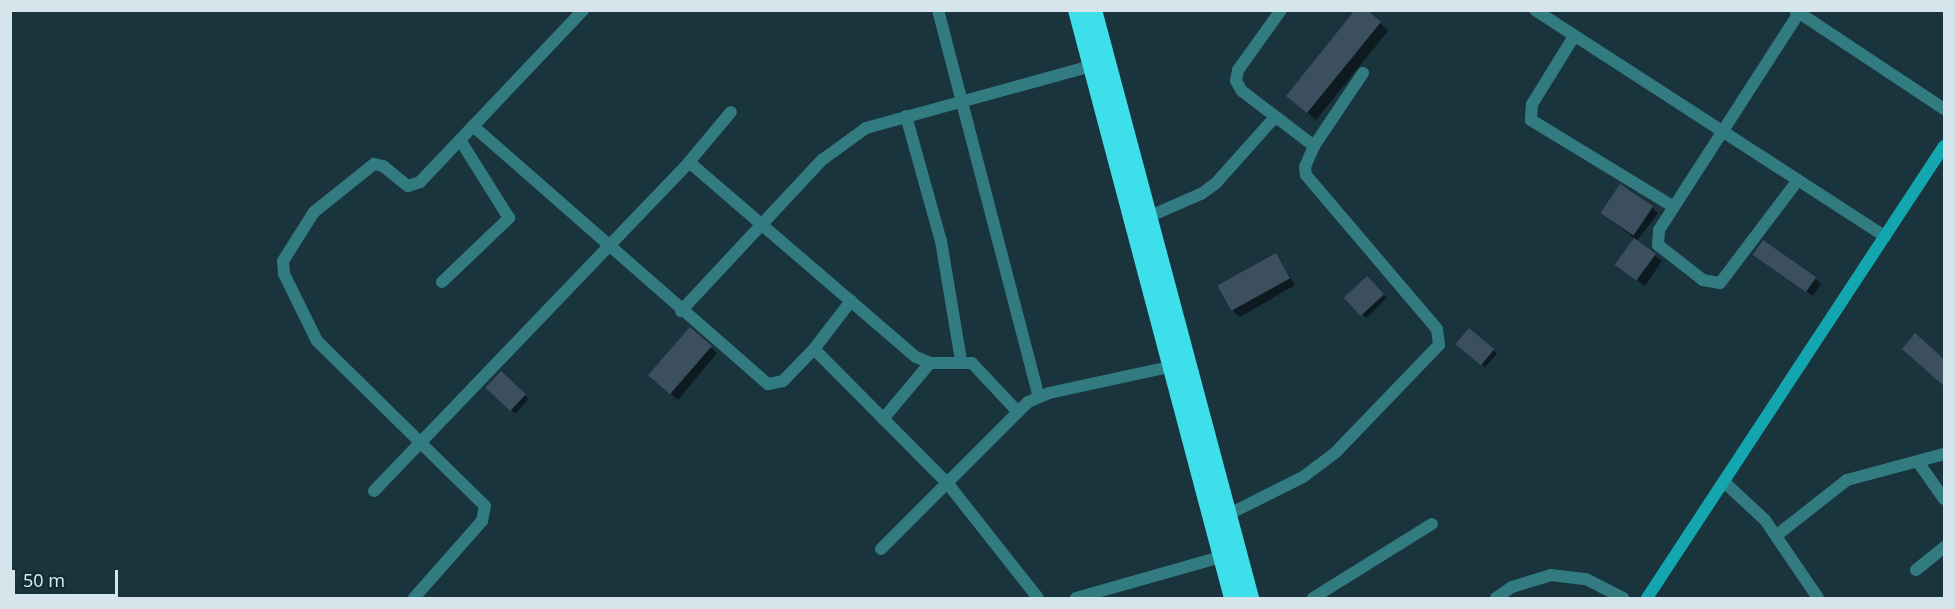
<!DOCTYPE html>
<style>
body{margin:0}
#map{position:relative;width:1955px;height:609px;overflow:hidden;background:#19343d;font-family:"Noto Sans",sans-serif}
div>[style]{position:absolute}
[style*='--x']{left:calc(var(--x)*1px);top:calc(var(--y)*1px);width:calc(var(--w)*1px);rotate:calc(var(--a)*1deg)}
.shadow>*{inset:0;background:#0007;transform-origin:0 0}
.building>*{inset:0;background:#3b4f5f;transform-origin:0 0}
.street>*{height:12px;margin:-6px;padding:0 6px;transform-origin:6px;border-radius:6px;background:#327c81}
.secondary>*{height:12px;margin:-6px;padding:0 6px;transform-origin:6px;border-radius:6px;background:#14a6af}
.highway>*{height:18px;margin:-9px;padding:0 9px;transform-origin:9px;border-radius:9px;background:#3cdfea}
span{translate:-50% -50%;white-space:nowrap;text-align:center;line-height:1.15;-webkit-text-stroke:4.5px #0e2a33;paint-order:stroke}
.frame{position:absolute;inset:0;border:12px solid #d5e5eb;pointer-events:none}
.scale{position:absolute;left:12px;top:570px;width:106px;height:27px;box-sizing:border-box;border:3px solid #d5e5eb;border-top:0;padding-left:8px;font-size:18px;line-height:21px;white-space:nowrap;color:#d5e5eb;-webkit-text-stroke:4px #0e2a33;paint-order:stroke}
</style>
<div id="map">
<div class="shadow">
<i style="clip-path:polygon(1380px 23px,1388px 31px,1316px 120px,1297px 104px)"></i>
<i style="clip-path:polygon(1652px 207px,1658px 213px,1637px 241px,1662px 261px,1645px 286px,1617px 265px,1635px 239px,1601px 212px)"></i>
<i style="clip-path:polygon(1276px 255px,1295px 285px,1240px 317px,1233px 311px)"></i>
<i style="clip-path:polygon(1761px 260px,1815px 278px,1821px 284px,1813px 296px)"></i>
<i style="left:1367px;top:278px;width:28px;height:29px;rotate:45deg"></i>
<i style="clip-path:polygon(690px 329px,717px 353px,678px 400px,657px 382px)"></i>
<i style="clip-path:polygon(1461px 347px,1493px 350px,1497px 354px,1485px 367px)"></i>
<i style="left:501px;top:373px;width:38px;height:20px;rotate:43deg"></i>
</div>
<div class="building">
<i style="clip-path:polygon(1355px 10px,1367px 10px,1381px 22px,1307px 113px,1286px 96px)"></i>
<i style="left:1620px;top:184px;width:40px;height:35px;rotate:34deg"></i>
<i style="left:1634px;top:238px;width:27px;height:33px;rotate:36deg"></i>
<i style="left:1763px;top:240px;width:65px;height:18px;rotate:35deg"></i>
<i style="left:1276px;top:253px;width:29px;height:67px;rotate:61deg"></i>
<i style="left:1367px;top:276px;width:25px;height:32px;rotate:47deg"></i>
<i style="left:690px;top:327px;width:29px;height:64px;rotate:41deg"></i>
<i style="left:1469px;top:328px;width:33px;height:21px;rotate:40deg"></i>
<i style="clip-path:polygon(1915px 333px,1944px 359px,1944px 386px,1902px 349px)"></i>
<i style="left:501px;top:371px;width:34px;height:23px;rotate:43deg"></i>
</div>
<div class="street">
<i style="--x:938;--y:10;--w:400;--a:75.4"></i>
<i style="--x:1281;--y:10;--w:74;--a:125.6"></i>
<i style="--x:1238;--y:70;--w:11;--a:100"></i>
<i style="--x:1236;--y:81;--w:12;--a:59"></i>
<i style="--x:1242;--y:91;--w:91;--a:37.4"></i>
<i style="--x:1535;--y:10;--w:417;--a:32.9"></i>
<i style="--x:1795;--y:10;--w:179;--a:33.6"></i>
<i style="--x:1573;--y:38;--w:78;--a:121.8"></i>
<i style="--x:1532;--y:104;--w:16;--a:94"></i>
<i style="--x:1531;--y:120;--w:167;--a:31.3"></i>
<i style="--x:906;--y:116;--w:130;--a:74.4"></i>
<i style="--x:941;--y:241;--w:122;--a:80.5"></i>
<i style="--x:473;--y:126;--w:392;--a:41.2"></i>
<i style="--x:768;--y:384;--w:15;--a:-11"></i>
<i style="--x:783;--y:381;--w:45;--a:-45.9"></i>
<i style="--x:814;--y:349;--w:61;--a:-52.4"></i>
<i style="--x:689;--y:162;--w:299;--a:40.7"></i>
<i style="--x:916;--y:357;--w:15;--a:23"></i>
<i style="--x:930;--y:363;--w:42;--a:0"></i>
<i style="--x:972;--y:363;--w:66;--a:46.8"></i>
<i style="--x:1798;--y:180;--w:129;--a:127.1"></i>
<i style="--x:1720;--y:283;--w:17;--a:-170"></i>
<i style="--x:1703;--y:280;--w:57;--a:-142.1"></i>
<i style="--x:1658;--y:245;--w:15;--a:-86"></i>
<i style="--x:1659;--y:230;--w:262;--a:-57.2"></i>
<i style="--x:1148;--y:217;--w:58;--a:-23.5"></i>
<i style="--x:1201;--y:194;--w:19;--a:-36"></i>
<i style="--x:1216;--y:183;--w:89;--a:-48.2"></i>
<i style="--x:442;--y:282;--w:93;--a:-43.7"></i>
<i style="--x:509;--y:218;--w:92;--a:-122.1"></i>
<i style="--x:681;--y:311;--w:207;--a:-47"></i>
<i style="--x:822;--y:160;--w:54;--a:-36"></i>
<i style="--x:866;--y:128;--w:233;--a:-15.4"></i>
<i style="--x:814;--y:349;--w:190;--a:45.2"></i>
<i style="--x:948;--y:484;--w:145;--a:51.7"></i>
<i style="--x:883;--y:419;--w:73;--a:-50"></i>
<i style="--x:1918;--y:462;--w:45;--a:54.9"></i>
<i style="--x:1724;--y:482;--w:56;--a:42.8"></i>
<i style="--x:1765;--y:520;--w:94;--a:55.8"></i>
<i style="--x:374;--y:491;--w:455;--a:-46.2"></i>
<i style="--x:689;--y:162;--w:65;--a:-50"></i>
<i style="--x:1229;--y:514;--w:83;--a:-26.6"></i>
<i style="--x:1303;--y:477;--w:40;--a:-37"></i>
<i style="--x:1335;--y:453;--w:150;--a:-46.1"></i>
<i style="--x:1439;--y:345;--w:16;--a:-97"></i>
<i style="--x:1437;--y:329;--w:202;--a:-130.4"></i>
<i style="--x:1306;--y:175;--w:8;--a:-97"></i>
<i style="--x:1305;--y:167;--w:23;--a:-67"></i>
<i style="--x:1314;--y:146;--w:88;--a:-56.1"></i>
<i style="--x:1777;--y:535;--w:89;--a:-38.2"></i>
<i style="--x:1847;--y:480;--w:100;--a:-15"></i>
<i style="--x:881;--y:549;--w:208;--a:-45"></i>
<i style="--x:1028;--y:402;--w:23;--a:-23"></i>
<i style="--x:1049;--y:393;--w:123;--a:-12.2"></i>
<i style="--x:1916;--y:570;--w:36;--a:-39"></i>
<i style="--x:414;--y:598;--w:103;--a:-48.6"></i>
<i style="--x:482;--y:521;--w:15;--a:-79"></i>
<i style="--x:485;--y:506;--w:235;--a:-135.5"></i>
<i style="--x:317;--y:341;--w:75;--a:-116.2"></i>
<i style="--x:284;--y:274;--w:13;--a:-94"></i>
<i style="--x:283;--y:261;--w:58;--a:-57.7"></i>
<i style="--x:314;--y:212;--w:77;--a:-38.7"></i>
<i style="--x:374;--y:164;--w:9;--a:13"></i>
<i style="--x:383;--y:166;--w:32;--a:39"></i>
<i style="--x:408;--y:186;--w:13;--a:-18"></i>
<i style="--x:420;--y:182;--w:237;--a:-46.5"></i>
<i style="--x:1076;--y:598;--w:151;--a:-15.8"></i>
<i style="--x:1313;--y:598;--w:140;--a:-31.9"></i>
<i style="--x:1496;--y:598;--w:19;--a:-35"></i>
<i style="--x:1512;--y:587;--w:41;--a:-17.1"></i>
<i style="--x:1551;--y:575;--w:35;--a:7"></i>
<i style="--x:1586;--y:579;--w:42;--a:27.2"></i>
</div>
<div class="secondary">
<i style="--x:1647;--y:598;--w:541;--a:-56.69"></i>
</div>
<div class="highway">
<i style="--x:1077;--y:10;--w:608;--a:75.14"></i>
<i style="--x:1093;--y:10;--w:609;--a:75.05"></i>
</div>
<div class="frame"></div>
<div class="scale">50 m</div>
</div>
